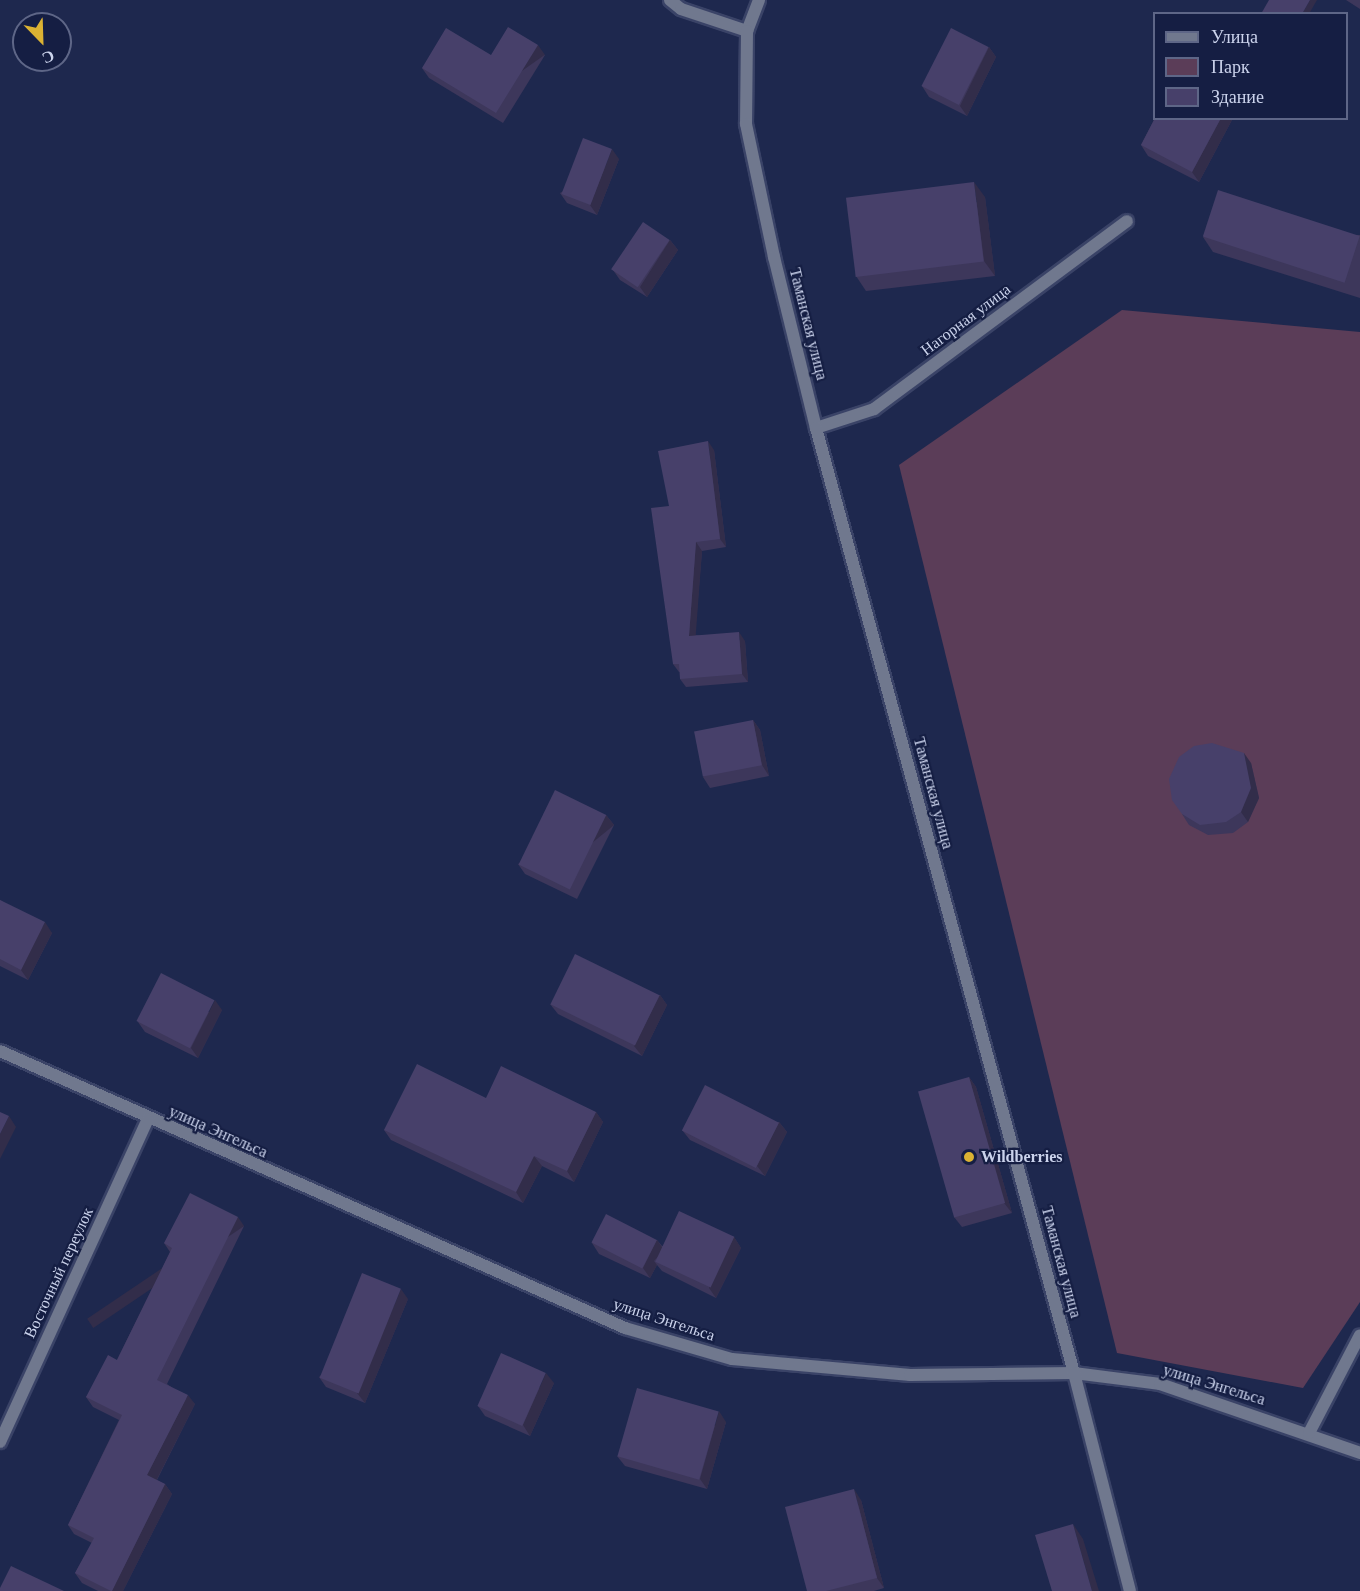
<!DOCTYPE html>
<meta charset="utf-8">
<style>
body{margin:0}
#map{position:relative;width:1360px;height:1591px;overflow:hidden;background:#1e284e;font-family:Georgia,serif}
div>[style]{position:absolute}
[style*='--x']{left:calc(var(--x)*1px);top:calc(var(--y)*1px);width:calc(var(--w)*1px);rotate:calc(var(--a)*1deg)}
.green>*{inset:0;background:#5b3d58}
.roads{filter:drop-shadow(2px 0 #3a4367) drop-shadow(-2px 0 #3a4367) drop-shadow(0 2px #3a4367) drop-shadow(0 -2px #3a4367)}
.minor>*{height:12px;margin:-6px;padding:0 6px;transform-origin:6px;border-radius:6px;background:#70788e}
.tertiary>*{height:12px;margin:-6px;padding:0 6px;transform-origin:6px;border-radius:6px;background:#70788e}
.wall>*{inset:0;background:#3d375b}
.shaded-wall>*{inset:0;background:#322d4a;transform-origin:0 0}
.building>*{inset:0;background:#47406a;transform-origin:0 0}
.dots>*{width:16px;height:16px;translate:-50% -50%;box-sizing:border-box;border:3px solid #151e43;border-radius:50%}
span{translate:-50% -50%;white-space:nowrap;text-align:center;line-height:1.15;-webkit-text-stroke:4.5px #151e43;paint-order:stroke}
.street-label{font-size:16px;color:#cbd3ec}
.poi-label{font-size:16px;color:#cbd3ec;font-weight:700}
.left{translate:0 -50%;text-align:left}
.legend{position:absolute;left:1153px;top:12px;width:195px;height:108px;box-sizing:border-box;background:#151e43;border:2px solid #5e6687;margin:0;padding:8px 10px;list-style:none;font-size:18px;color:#cbd3ec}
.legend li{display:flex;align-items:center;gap:12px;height:30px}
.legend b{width:30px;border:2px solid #5e6687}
.north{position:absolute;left:12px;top:12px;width:60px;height:60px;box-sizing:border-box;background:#151e43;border:2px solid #5e6687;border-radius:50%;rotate:157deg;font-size:16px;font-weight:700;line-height:24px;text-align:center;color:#cbd3ec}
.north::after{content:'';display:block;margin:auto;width:21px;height:27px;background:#dbb233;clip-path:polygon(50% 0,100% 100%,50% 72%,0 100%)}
</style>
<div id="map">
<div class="green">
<i style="clip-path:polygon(1122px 310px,1360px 332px,1360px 1302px,1303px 1388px,1117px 1353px,899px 465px)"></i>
</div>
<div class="roads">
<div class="minor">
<i style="--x:670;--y:0;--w:14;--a:39"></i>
<i style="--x:681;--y:9;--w:70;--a:18.4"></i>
<i style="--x:816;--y:428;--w:61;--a:-18.1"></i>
<i style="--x:874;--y:409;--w:315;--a:-36.6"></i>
<i style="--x:0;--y:1051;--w:684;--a:23.9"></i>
<i style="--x:625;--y:1328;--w:111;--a:16.2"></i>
<i style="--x:732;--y:1359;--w:179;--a:5.1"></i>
<i style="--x:910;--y:1375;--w:164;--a:-0.7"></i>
<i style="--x:1074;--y:1373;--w:87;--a:7.3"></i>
<i style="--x:1160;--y:1384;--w:212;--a:19"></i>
<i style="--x:1309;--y:1433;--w:110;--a:-62.5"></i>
<i style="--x:0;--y:1442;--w:355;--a:-65.4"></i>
</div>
<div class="tertiary">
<i style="--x:759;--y:0;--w:33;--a:111"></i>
<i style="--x:747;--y:31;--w:93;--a:90.6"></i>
<i style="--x:746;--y:124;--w:136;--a:78.1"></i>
<i style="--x:774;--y:257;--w:176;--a:76.2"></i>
<i style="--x:816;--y:428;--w:980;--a:74.73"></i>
<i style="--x:1074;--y:1373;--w:225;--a:75.6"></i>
</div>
</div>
<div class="wall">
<i style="clip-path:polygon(1346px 0,1360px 0,1360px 9px)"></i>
<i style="clip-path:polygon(989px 47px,996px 57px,967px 116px,929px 97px,922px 86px)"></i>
<i style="clip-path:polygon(491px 55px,545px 55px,503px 123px,429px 78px,422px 68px)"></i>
<i style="clip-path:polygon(1155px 118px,1233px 118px,1199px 182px,1148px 156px,1141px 145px)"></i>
<i style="clip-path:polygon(619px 159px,597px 215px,567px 203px,560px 193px)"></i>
<i style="clip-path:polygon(985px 197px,995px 276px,866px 291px,856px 276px)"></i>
<i style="clip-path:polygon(1360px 235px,1360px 298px,1213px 252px,1203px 237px)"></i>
<i style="clip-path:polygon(670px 240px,678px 250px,647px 297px,620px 280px,613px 270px)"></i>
<i style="clip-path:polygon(714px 450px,726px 547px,702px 551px,695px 635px,745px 641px,748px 682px,686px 687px,680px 679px,680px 672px,679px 672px,673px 664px,669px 506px)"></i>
<i style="clip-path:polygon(753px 720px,760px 730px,769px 776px,710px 788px,703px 777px)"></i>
<i style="clip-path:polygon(1251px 763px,1259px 798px,1248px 822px,1233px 833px,1208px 835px,1189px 825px,1182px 814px)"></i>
<i style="clip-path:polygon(606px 815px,614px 825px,577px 899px,525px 874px,518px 864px)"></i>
<i style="clip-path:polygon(0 900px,52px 933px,28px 980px,0 966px)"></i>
<i style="clip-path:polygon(660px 995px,667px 1005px,642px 1056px,558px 1014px,550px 1004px)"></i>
<i style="clip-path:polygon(222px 1010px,198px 1058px,145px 1032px,138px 1022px)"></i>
<i style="clip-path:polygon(969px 1077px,976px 1087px,1012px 1213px,962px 1227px,954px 1217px)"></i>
<i style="clip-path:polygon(486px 1098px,596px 1112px,603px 1122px,574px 1182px,542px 1166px,523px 1203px,391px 1140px,384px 1130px)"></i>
<i style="clip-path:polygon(779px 1122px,787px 1132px,765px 1176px,690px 1140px,682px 1130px)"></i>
<i style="clip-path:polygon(244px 1226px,167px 1384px,195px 1404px,157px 1480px,165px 1484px,172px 1494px,123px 1591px,98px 1591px,82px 1583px,75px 1573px,92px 1543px,74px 1534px,68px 1525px,119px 1420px,93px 1407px,86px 1397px,117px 1360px,170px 1252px,164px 1243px)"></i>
<i style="clip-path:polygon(734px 1237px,741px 1248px,716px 1298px,662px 1271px,657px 1265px,650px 1278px,599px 1254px,592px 1243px,657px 1240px,662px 1246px)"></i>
<i style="clip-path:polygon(408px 1299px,365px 1403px,326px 1387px,319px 1377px)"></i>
<i style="clip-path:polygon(554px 1383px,530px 1436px,485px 1416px,478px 1406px)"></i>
<i style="clip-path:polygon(726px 1422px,707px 1489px,625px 1466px,617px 1456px)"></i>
<i style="clip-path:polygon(861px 1500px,884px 1588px,874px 1591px,807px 1591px)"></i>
</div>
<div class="shaded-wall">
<i style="clip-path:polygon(1310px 0,1317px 0,1309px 14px,1302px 14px)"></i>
<i style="left:538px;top:45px;width:12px;height:80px;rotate:55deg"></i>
<i style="clip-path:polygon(989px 47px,996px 57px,967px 116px,960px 106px)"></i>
<i style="clip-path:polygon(1221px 118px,1233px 118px,1199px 182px,1192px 172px)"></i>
<i style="clip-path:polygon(612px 149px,619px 159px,597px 215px,590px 205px)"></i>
<i style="clip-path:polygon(974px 182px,985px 197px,995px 276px,984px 261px)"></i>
<i style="clip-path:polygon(670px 240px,678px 250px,647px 297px,640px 287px)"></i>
<i style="clip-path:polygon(708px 441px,714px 450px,726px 547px,720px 539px)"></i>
<i style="clip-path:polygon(696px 542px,702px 551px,695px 645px,689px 636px)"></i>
<i style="clip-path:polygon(739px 632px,745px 641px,748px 682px,742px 674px)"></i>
<i style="clip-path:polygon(753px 720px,760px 730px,769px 776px,762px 765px)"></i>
<i style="clip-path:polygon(1244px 753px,1251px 763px,1259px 798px,1248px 822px,1241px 812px)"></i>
<i style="left:606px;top:815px;width:13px;height:83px;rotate:51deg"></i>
<i style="clip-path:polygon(45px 922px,52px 933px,28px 980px,21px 970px)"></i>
<i style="clip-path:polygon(660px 995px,667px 1005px,642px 1056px,634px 1046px)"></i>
<i style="clip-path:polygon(215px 1000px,222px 1010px,198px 1058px,191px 1048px)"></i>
<i style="clip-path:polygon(969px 1077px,976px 1087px,1012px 1213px,1004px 1203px)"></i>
<i style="clip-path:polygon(596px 1112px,603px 1122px,574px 1182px,567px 1171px)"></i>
<i style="clip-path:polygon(9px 1116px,16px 1127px,0 1159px,0 1134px)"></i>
<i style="clip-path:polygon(779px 1122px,787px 1132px,765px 1176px,757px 1166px)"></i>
<i style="clip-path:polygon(534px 1156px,542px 1166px,523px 1203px,516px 1192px)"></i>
<i style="left:238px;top:1217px;width:11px;height:182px;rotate:56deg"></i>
<i style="clip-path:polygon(734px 1237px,741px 1248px,716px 1298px,709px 1288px)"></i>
<i style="clip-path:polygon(657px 1240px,664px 1250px,654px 1261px,657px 1265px,650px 1278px,643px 1268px)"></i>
<i style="clip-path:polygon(401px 1289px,408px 1299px,365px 1403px,357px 1393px)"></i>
<i style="clip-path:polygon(546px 1373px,554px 1383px,530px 1436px,523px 1425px)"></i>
<i style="clip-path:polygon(188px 1395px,195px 1404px,154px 1485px,147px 1475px)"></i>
<i style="clip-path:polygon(719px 1411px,726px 1422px,707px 1489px,700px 1479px)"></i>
<i style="clip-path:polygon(165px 1484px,172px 1494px,123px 1591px,112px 1591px)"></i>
<i style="clip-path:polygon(854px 1489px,861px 1500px,884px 1588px,877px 1578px)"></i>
<i style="clip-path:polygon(1073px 1524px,1083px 1539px,1099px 1591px,1092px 1591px)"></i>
</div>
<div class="building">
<i style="clip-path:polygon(1269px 0,1310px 0,1302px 14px,1261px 14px)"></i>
<i style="clip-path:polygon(508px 27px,538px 45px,496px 113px,422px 68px,446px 28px,491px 55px)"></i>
<i style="left:951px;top:28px;width:42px;height:65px;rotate:27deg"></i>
<i style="clip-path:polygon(1155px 118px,1221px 118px,1192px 172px,1141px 145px)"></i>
<i style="left:583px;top:138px;width:31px;height:60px;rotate:21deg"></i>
<i style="left:974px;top:182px;width:80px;height:129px;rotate:83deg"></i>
<i style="left:1218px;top:190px;width:149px;height:49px;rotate:18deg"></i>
<i style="left:643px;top:222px;width:32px;height:57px;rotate:34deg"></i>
<i style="clip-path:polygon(708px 441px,720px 539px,696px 542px,689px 636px,739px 632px,742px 674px,680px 679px,679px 664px,673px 664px,651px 508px,669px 506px,658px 451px)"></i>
<i style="left:753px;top:720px;width:46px;height:60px;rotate:79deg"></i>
<i style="clip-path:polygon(1212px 743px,1244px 753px,1251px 788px,1241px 812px,1226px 822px,1200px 825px,1182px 814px,1172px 800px,1169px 779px,1179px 757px,1194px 746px)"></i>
<i style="left:555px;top:790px;width:57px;height:83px;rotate:26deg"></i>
<i style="clip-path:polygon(0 900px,45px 922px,21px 970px,0 959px)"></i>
<i style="left:575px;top:954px;width:94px;height:56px;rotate:26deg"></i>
<i style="left:161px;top:973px;width:60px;height:54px;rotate:27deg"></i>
<i style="clip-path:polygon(417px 1064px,486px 1098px,501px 1066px,596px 1112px,567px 1171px,534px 1156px,516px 1192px,384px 1130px)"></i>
<i style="left:969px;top:1077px;width:131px;height:53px;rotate:74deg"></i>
<i style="left:705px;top:1085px;width:83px;height:51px;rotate:27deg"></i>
<i style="clip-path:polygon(0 1112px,9px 1116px,0 1134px)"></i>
<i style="clip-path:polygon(190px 1193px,238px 1217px,157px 1380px,188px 1395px,147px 1475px,165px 1484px,112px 1591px,111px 1591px,75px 1573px,94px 1538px,68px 1525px,122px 1415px,86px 1397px,108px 1355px,117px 1360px,172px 1248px,164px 1243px)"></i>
<i style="left:679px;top:1211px;width:61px;height:56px;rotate:25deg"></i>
<i style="left:606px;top:1214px;width:57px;height:32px;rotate:27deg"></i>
<i style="left:362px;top:1273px;width:42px;height:113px;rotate:22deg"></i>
<i style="left:501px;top:1353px;width:49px;height:58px;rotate:24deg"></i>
<i style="left:637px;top:1388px;width:85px;height:71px;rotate:16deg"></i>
<i style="clip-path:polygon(854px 1489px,877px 1578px,826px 1591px,807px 1591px,785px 1507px)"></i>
<i style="clip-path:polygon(1073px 1524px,1092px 1591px,1052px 1591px,1035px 1535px)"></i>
<i style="clip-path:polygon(11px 1566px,64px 1591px,0 1591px,0 1588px)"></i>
</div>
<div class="dots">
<i style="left:969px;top:1157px;background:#dbb233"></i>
</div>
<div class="street-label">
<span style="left:966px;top:320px;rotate:-37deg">Нагорная улица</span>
<span style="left:808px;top:324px;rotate:76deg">Таманская улица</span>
<span style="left:933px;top:793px;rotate:75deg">Таманская улица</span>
<span style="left:218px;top:1132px;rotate:24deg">улица Энгельса</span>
<span style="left:1061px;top:1262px;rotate:75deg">Таманская улица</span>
<span style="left:59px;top:1273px;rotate:-65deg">Восточный переулок</span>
<span style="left:664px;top:1320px;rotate:18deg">улица Энгельса</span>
<span style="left:1214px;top:1385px;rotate:17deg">улица Энгельса</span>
</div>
<div class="poi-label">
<span class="left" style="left:981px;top:1157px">Wildberries</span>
</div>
<ul class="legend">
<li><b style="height:8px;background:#70788e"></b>Улица</li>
<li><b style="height:16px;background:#5b3d58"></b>Парк</li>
<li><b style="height:16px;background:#47406a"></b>Здание</li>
</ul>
<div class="north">С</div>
</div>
